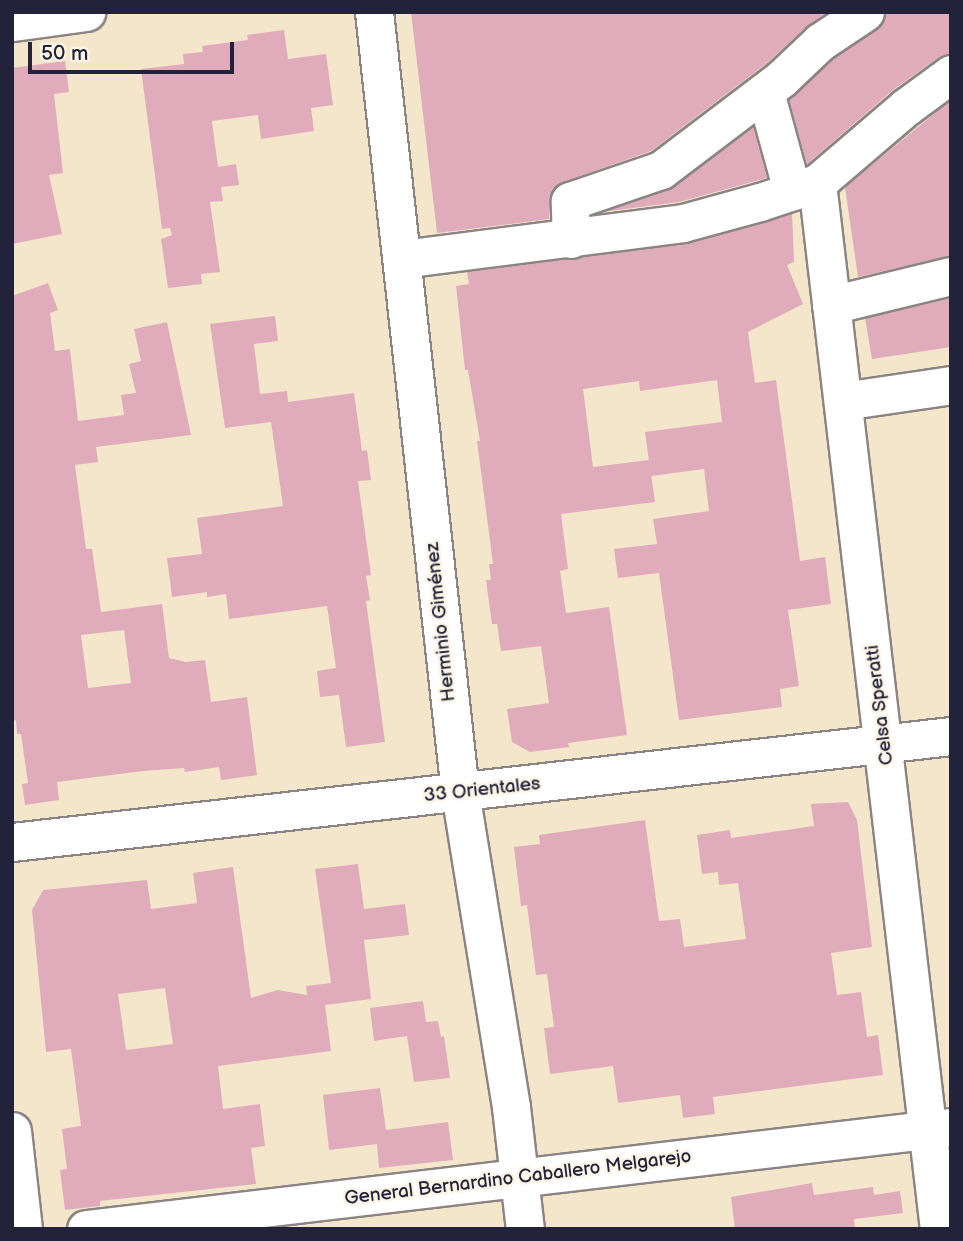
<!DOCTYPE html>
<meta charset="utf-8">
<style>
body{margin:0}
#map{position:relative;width:963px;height:1241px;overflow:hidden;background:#f4e6cb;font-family:"Balsamiq Sans",sans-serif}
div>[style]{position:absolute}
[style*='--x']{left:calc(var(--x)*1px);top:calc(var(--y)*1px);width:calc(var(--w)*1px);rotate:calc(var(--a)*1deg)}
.building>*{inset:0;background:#e0acbc}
.roads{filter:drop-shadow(2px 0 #8b8483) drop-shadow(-2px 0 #8b8483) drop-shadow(0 2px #8b8483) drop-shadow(0 -2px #8b8483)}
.minor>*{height:37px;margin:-18.5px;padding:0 18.5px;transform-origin:18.5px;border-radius:18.5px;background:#fff}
span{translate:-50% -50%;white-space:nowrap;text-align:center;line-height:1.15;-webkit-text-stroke:5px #fcf5e5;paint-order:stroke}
.street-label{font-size:19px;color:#22223b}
.frame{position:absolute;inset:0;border:14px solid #22223b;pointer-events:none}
.scale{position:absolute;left:28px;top:42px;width:206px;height:32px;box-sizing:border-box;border:4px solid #22223b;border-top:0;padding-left:9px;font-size:21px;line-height:24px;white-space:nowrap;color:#22223b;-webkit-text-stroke:5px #fcf5e5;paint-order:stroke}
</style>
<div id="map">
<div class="building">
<i style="clip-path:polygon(411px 12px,827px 12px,806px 27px,767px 63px,651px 151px,563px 182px,552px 190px,549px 219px,437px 233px)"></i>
<i style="clip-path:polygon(886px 12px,951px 12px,951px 53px,939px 57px,893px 90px,807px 164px,789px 99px,833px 58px,877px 29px)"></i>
<i style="clip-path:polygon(284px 30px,288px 59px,326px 54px,333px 105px,311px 108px,314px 131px,261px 139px,258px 115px,212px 121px,218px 167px,236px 164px,239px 185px,221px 187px,223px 201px,210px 202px,220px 272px,201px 274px,202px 284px,168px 288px,161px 239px,172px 235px,170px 228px,162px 229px,141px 69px,184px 64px,183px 54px,203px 52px,202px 46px,248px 40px,247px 35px)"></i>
<i style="clip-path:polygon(65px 61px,69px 92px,54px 94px,63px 173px,49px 175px,62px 234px,12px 244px,12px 68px)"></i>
<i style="clip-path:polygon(951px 100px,951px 256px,858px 277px,845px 187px)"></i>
<i style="clip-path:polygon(753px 127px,767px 178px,679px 202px,602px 212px,673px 187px)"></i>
<i style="clip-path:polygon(792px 213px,794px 262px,787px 265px,803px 304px,748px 332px,755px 383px,776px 380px,800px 561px,825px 557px,831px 604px,788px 610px,799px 686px,780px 689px,782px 707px,679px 720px,659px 573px,618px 578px,614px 549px,657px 544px,653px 519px,709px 511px,704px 469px,651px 476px,645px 432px,722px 422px,717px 380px,640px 391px,639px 381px,583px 389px,593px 467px,649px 460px,655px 502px,561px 514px,568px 569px,560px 571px,566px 613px,609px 607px,627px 735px,568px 743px,569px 747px,530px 752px,512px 742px,507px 709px,549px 703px,541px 646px,501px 651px,497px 624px,492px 624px,486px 580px,491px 580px,489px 564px,493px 564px,477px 441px,480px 441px,468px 370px,465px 370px,456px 286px,469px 284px,467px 272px,686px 244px)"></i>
<i style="clip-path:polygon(evenodd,48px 283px,58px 310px,50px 313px,55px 351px,70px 349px,78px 421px,124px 415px,121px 395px,136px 393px,129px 364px,141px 361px,134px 329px,167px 322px,191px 435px,96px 447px,98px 462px,75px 465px,86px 549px,92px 549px,101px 612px,162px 604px,169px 658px,186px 662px,205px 660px,211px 702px,247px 697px,257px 775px,221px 780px,219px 767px,185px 772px,184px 768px,143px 771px,57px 782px,59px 800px,25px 805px,22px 784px,28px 783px,21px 734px,17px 734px,16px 720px,12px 721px,12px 296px,48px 283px,124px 630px,131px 683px,88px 688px,81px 635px,124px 630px)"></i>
<i style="clip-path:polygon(951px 298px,951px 347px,872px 359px,865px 318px)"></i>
<i style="clip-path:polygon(275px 316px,278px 341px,254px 344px,260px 394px,287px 391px,288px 402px,354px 393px,362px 451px,367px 450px,371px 480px,358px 481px,371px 575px,366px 576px,370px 600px,366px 601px,385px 742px,346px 747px,339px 695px,320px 697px,317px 671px,336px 668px,327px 606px,229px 619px,226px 594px,207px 597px,207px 592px,172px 597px,167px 558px,202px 554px,197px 518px,283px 506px,271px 422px,225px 428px,210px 324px)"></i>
<i style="clip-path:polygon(848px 802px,857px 820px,872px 947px,831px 953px,837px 995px,861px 992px,867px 1037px,878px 1035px,883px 1075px,713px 1097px,715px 1114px,683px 1118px,680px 1095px,618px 1103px,613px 1066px,550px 1074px,544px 1028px,554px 1027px,547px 974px,536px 975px,527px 905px,521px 906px,514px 847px,540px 844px,539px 835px,645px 820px,659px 921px,680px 919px,684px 947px,746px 939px,738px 883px,719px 885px,718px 872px,702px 874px,697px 835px,730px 830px,731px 838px,814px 826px,811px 804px)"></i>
<i style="clip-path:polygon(evenodd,358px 864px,364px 909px,405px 904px,409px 935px,364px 940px,371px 999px,325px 1005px,331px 1051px,218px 1066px,223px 1109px,260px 1104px,265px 1146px,251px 1148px,256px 1184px,100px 1201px,100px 1206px,65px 1210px,60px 1170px,67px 1169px,62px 1129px,81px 1126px,71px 1049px,46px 1052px,32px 910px,43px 890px,147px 880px,151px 909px,197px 903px,193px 873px,233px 867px,251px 998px,278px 990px,307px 995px,306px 986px,331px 983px,315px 869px,358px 864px,165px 988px,173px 1044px,126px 1050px,118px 994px,165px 988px)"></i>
<i style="clip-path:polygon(423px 1001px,426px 1022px,438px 1021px,441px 1037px,444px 1036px,450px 1078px,414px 1082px,407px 1036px,374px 1041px,370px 1008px)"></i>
<i style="clip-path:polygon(380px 1088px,386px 1130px,448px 1122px,453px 1160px,379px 1168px,377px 1144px,329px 1150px,323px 1095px)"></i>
<i style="clip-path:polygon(812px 1183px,814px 1195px,873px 1187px,874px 1195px,900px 1191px,903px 1213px,854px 1219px,855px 1229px,735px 1229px,731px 1197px)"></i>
</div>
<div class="roads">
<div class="minor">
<i style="--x:374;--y:12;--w:785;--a:83.71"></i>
<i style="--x:460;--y:792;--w:319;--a:80.8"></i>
<i style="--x:511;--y:1107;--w:123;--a:83.5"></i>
<i style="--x:12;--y:22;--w:75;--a:-7.7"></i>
<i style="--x:765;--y:92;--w:103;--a:74.7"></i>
<i style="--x:817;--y:183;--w:1053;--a:83.35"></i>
<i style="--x:571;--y:239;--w:38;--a:-92"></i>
<i style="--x:570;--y:201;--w:96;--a:-18.8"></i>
<i style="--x:661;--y:170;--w:151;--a:-37.2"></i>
<i style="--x:781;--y:79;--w:54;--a:-43.5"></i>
<i style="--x:820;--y:42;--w:54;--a:-33.7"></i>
<i style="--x:402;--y:259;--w:283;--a:-7.3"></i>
<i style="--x:683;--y:223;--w:80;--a:-15.3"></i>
<i style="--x:760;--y:202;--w:60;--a:-18.4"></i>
<i style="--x:817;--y:183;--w:117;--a:-40.5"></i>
<i style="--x:906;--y:107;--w:56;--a:-36.3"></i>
<i style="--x:831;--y:305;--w:123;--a:-13.6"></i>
<i style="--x:843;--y:401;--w:109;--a:-8.4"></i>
<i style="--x:12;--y:842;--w:945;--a:-6.44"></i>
<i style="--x:12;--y:1131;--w:99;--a:83.6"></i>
<i style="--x:86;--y:1229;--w:870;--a:-6.73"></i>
</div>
</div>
<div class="street-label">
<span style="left:441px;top:622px;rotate:-96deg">Herminio Giménez</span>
<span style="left:880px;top:705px;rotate:-97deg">Celsa Speratti</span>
<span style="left:482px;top:790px;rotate:-6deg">33 Orientales</span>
<span style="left:518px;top:1178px;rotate:-7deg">General Bernardino Caballero Melgarejo</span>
</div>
<div class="frame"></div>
<div class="scale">50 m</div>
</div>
